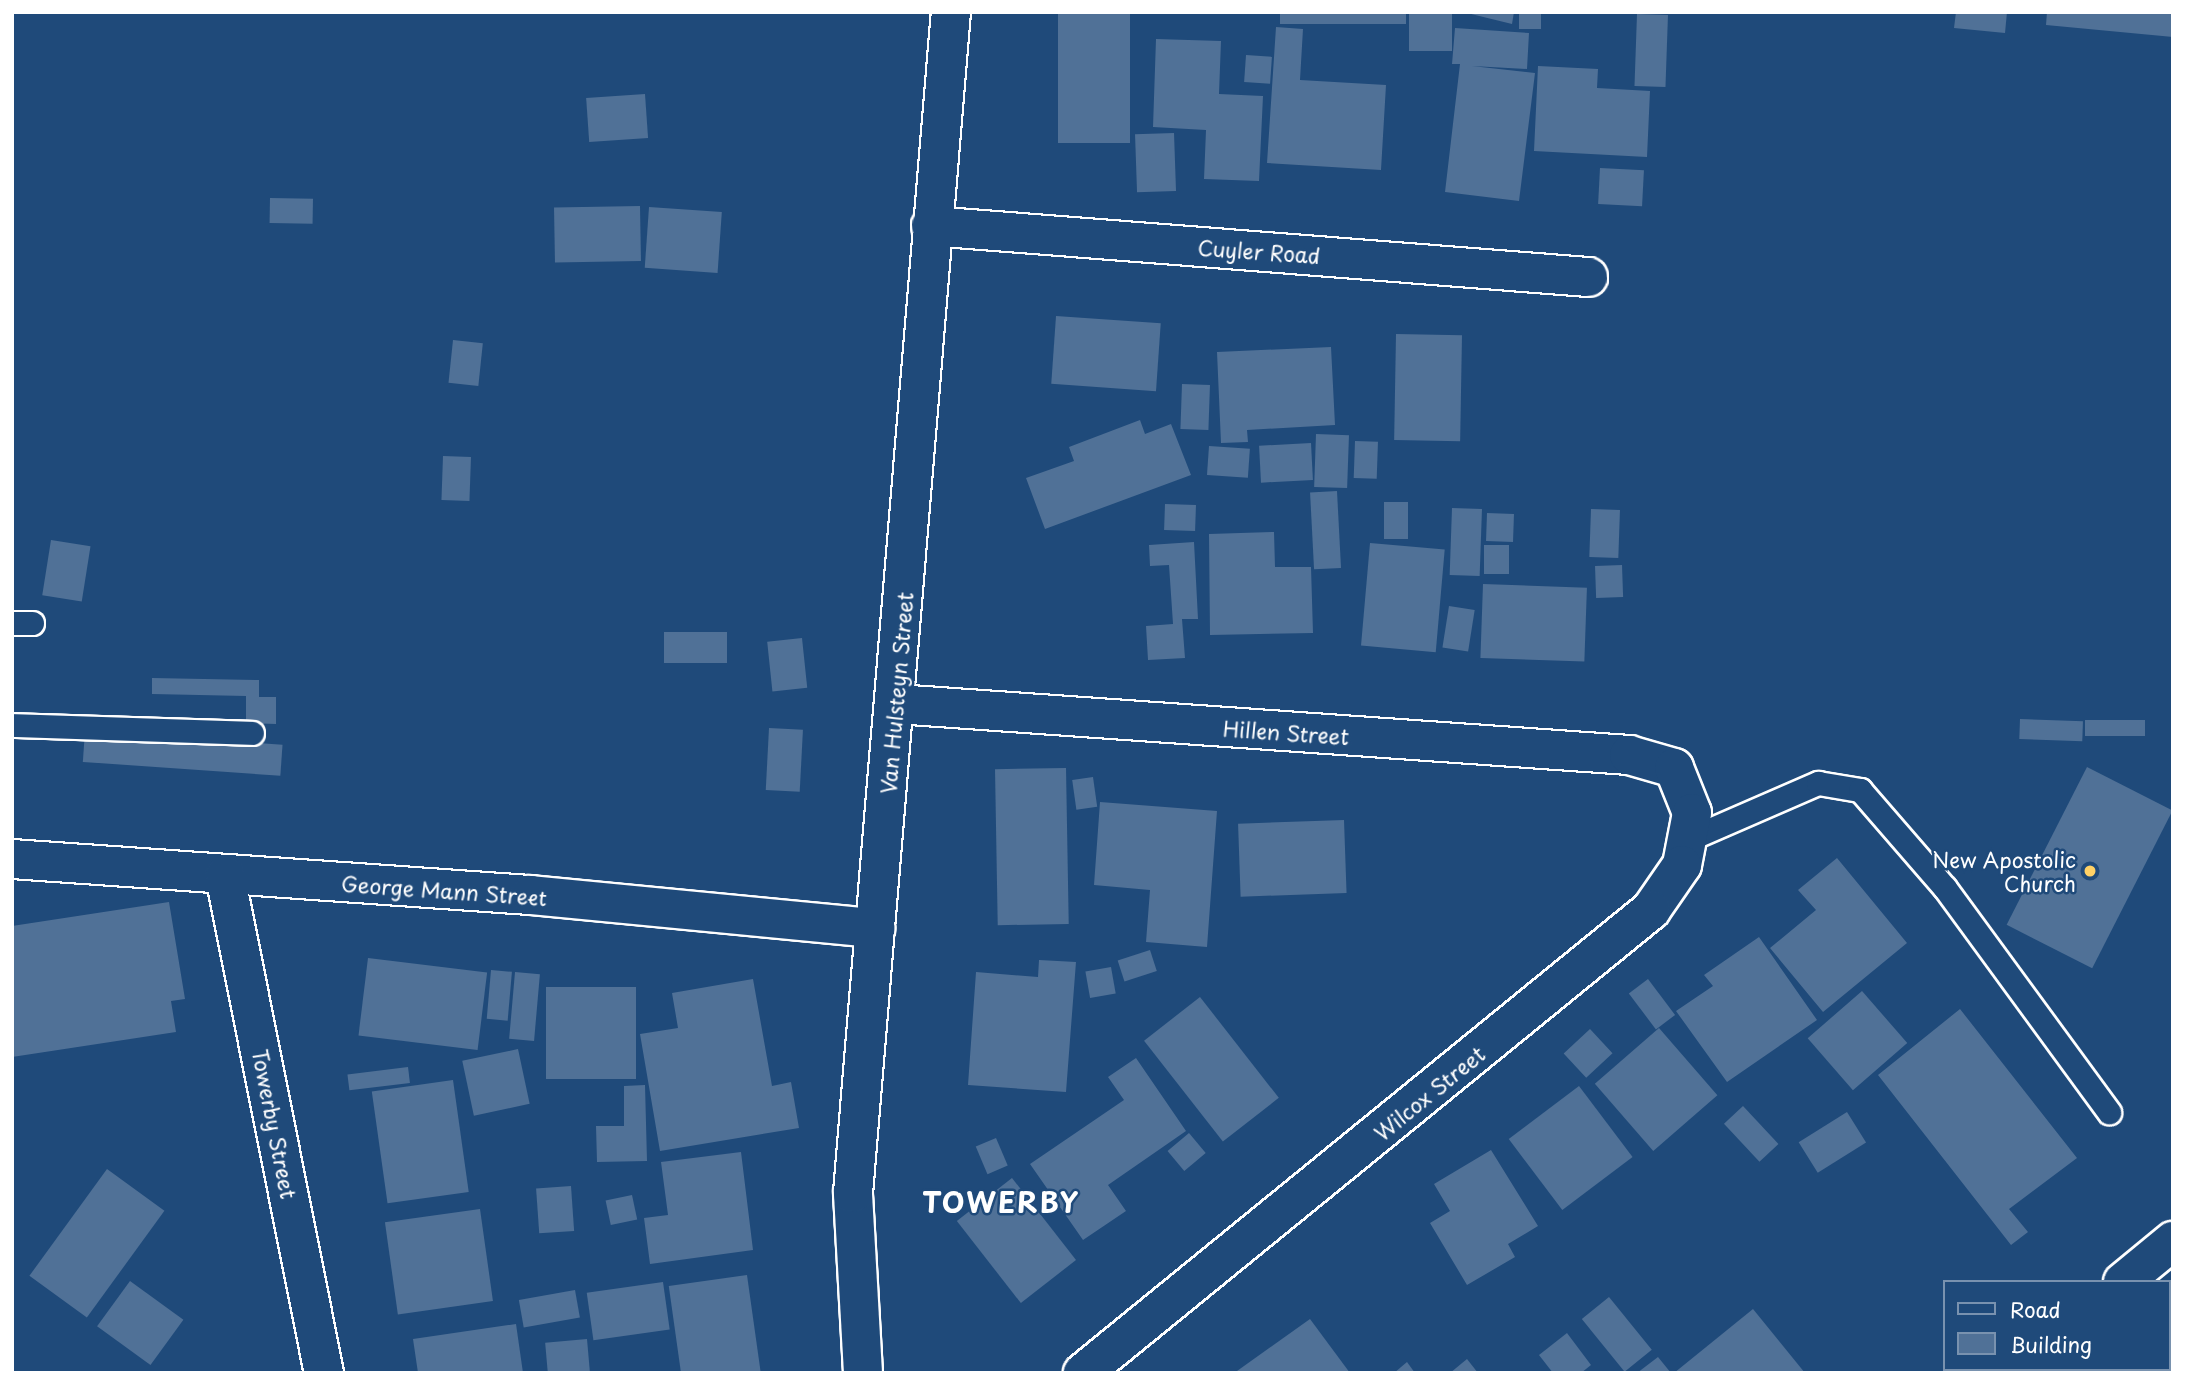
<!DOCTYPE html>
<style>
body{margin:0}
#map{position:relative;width:2185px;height:1385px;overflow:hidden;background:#1f4a7a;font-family:"Playpen Sans",sans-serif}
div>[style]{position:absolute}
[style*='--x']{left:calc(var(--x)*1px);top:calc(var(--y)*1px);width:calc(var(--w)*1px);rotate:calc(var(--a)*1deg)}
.building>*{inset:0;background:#507197;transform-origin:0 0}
.roads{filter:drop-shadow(2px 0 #fff) drop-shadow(-2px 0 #fff) drop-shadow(0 2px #fff) drop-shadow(0 -2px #fff)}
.lane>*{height:23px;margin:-11.5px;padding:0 11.5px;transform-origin:11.5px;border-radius:11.5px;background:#1f4a7a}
.street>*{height:38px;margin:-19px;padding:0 19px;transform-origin:19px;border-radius:19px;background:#1f4a7a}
.secondary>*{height:38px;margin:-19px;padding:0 19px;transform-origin:19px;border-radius:19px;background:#1f4a7a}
.dots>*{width:19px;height:19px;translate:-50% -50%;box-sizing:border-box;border:4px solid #1f4a7a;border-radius:50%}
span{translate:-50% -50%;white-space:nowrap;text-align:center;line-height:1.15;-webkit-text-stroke:5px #1f4a7a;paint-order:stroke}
.street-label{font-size:21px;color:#fff}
.poi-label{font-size:21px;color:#fff}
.right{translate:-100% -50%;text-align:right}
.district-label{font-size:28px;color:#fff;font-weight:700;letter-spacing:2px}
.frame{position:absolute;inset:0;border:14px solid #fff;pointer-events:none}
.legend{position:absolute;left:1943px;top:1280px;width:228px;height:91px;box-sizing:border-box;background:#1f4a7a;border:2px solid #7992af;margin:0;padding:9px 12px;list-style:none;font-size:21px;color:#fff}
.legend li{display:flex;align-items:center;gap:14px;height:35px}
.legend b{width:35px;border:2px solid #7992af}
</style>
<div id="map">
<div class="building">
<i style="left:1058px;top:12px;width:72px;height:131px"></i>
<i style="left:1280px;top:12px;width:126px;height:12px"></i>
<i style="left:1409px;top:12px;width:43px;height:39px"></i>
<i style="clip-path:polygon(1463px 12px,1514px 12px,1512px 24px)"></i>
<i style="left:1519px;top:12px;width:22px;height:17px"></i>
<i style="clip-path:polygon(1956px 12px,2007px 12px,2005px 33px,1954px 28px)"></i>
<i style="clip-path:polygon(2047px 12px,2173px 12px,2173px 37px,2046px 25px)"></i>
<i style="left:1637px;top:14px;width:31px;height:72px;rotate:2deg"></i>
<i style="clip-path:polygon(1276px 27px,1303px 29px,1300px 80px,1386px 85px,1381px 170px,1267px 163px)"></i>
<i style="clip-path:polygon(1455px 28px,1529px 33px,1527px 69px,1472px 66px,1535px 73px,1519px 201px,1445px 192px,1460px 64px,1452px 64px)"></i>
<i style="clip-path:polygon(1156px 39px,1221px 41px,1219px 94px,1263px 96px,1259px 181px,1204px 179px,1206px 130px,1153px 127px)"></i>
<i style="left:1246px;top:55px;width:26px;height:27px;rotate:4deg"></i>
<i style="clip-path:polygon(1538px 66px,1598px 69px,1597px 88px,1650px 91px,1647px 157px,1534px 151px)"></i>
<i style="left:645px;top:94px;width:44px;height:59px;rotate:86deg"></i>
<i style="left:1174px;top:133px;width:58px;height:39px;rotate:88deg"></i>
<i style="left:1600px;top:168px;width:44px;height:36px;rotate:3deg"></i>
<i style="left:270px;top:198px;width:43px;height:25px;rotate:1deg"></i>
<i style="left:640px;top:206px;width:55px;height:86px;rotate:89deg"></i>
<i style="left:649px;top:207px;width:73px;height:61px;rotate:4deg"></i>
<i style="left:1056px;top:316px;width:105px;height:68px;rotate:4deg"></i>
<i style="left:1396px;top:334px;width:66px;height:106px;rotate:1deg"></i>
<i style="left:453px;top:340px;width:30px;height:43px;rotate:6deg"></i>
<i style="clip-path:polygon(1331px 347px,1335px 425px,1247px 430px,1248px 442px,1221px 443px,1217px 352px)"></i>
<i style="left:1182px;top:384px;width:28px;height:45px;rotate:2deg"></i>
<i style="clip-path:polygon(1140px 420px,1145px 434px,1171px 424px,1191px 475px,1045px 529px,1026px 478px,1074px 461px,1069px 447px)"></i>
<i style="left:1316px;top:434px;width:33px;height:53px;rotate:2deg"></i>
<i style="left:1355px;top:441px;width:23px;height:37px;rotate:2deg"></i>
<i style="left:1311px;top:443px;width:37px;height:52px;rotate:87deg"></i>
<i style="left:1209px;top:446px;width:41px;height:29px;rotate:4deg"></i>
<i style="left:443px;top:456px;width:28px;height:44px;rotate:2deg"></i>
<i style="left:1337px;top:491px;width:77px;height:27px;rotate:87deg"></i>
<i style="left:1384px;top:502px;width:24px;height:37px"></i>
<i style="left:1165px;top:504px;width:31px;height:26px;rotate:2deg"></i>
<i style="left:1452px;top:508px;width:30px;height:67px;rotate:2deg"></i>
<i style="left:1591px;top:509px;width:29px;height:48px;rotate:2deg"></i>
<i style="left:1487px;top:513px;width:27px;height:28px;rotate:2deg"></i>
<i style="clip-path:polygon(1274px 532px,1275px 567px,1311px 567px,1313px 633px,1210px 635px,1209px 534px)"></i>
<i style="left:51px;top:540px;width:40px;height:56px;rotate:9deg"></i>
<i style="clip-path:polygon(1194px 542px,1198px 619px,1182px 619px,1185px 658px,1148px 660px,1146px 626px,1173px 624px,1169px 565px,1150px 566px,1149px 545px)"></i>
<i style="left:1370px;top:543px;width:75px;height:103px;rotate:5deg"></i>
<i style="left:1484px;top:545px;width:25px;height:29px"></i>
<i style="left:1622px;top:565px;width:32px;height:27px;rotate:88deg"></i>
<i style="left:1483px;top:584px;width:104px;height:74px;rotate:2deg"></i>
<i style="left:1449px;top:606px;width:26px;height:42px;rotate:9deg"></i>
<i style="left:664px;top:632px;width:63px;height:31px"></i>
<i style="left:802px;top:638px;width:50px;height:35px;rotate:84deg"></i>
<i style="clip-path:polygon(152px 678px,259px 680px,259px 697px,276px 697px,276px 724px,246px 723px,246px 696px,152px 694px)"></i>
<i style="left:2020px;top:719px;width:63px;height:20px;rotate:2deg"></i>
<i style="left:2145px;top:720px;width:16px;height:60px;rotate:90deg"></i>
<i style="left:769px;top:728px;width:34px;height:62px;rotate:3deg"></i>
<i style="left:85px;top:731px;width:198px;height:31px;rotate:4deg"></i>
<i style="left:2087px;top:767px;width:96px;height:177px;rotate:27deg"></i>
<i style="left:1066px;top:768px;width:156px;height:71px;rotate:89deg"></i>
<i style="left:1093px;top:777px;width:30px;height:21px;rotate:82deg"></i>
<i style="clip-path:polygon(1100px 802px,1217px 811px,1207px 947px,1146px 942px,1150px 890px,1094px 885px)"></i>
<i style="left:1344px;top:820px;width:73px;height:106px;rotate:88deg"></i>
<i style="clip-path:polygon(1837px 858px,1907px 943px,1823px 1012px,1770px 948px,1816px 910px,1798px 890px)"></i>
<i style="clip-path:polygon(169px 902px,185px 999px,171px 1001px,176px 1032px,12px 1057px,12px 926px)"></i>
<i style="clip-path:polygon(1759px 937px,1817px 1020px,1727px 1082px,1676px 1011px,1713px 986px,1704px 975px)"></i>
<i style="left:1150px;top:950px;width:22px;height:34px;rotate:72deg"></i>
<i style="left:368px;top:958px;width:120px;height:78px;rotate:7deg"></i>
<i style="clip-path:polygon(1039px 960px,1076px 962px,1066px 1092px,968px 1085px,976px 972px,1038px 977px)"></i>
<i style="left:1111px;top:967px;width:27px;height:26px;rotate:80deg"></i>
<i style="left:491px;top:970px;width:21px;height:49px;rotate:5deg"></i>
<i style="left:515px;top:972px;width:25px;height:67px;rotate:5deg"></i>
<i style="clip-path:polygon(753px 979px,772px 1086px,791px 1082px,799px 1128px,660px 1151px,640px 1034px,678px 1028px,672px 993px)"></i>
<i style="left:1648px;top:979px;width:45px;height:24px;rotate:53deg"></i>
<i style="left:546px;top:987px;width:90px;height:92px"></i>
<i style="left:1862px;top:991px;width:69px;height:72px;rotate:49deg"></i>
<i style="left:1200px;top:997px;width:128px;height:71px;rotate:52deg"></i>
<i style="clip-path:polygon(1960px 1009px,2077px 1158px,2009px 1209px,2028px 1232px,2011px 1245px,1878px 1075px)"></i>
<i style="left:1659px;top:1028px;width:89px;height:85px;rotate:49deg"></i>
<i style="left:1590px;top:1029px;width:33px;height:36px;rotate:47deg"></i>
<i style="left:518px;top:1049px;width:56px;height:57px;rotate:78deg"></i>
<i style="clip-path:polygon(1136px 1058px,1186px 1131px,1108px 1185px,1126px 1211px,1083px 1240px,1030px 1164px,1124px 1100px,1108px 1077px)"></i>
<i style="left:408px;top:1067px;width:16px;height:61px;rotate:83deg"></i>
<i style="left:453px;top:1080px;width:113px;height:82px;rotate:82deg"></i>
<i style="clip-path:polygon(645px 1085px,647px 1161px,597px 1162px,596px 1126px,624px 1126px,624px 1086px)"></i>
<i style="left:1579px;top:1086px;width:89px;height:88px;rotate:53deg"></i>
<i style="left:1743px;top:1106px;width:52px;height:26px;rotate:47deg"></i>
<i style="left:1847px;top:1112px;width:36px;height:57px;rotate:58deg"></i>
<i style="left:1189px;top:1133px;width:26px;height:28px;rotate:50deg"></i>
<i style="left:996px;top:1138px;width:30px;height:22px;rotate:67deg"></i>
<i style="clip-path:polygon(1491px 1150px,1538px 1226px,1508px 1244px,1515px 1257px,1467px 1285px,1430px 1223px,1450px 1211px,1434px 1184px)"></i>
<i style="clip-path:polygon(741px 1152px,753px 1250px,650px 1264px,644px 1218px,668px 1215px,661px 1162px)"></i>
<i style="left:107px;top:1169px;width:71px;height:132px;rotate:36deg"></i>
<i style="left:1012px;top:1178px;width:104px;height:70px;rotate:52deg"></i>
<i style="left:571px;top:1186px;width:45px;height:35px;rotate:86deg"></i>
<i style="left:632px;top:1195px;width:25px;height:27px;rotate:78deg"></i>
<i style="left:480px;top:1209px;width:93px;height:96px;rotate:82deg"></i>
<i style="left:747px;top:1275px;width:99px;height:79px;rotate:82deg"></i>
<i style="left:130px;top:1281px;width:66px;height:56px;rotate:36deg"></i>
<i style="left:663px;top:1282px;width:48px;height:77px;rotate:82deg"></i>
<i style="left:575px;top:1290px;width:28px;height:57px;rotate:80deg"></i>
<i style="left:1609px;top:1297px;width:68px;height:35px;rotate:51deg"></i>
<i style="clip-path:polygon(1753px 1309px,1805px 1373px,1674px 1373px)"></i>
<i style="clip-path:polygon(1310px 1319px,1350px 1373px,1239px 1373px,1237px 1371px)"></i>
<i style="clip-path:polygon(516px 1324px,523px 1373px,418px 1373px,413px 1339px)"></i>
<i style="clip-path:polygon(1567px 1333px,1591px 1365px,1581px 1373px,1553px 1373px,1539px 1355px)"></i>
<i style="left:587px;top:1339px;width:34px;height:42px;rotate:85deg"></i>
<i style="clip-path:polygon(1658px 1357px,1671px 1373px,1637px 1373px)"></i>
<i style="clip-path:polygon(1467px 1359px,1478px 1373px,1450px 1373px)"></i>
<i style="clip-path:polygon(1407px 1362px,1415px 1373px,1394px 1373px)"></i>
</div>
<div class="roads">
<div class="lane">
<i style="--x:12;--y:623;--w:20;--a:0"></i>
<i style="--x:12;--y:725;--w:240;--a:1.9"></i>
<i style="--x:1689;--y:839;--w:141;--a:-23.5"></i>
<i style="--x:1818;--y:783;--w:43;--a:9.5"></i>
<i style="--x:1860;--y:790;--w:130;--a:49.1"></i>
<i style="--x:1945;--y:888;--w:278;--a:53.8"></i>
</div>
<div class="street">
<i style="--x:931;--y:226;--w:659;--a:4.44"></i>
<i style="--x:896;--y:704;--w:735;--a:3.98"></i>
<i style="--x:1629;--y:755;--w:47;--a:16.1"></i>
<i style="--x:1674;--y:768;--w:48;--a:68.2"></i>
<i style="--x:1692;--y:813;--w:53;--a:100.9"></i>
<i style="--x:1682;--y:865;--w:55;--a:124.6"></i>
<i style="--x:1651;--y:910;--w:733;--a:140.82"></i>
<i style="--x:12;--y:859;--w:519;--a:3.98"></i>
<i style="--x:530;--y:895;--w:347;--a:5.5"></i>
<i style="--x:225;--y:875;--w:508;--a:78.76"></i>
<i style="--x:863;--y:1373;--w:180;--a:-93.2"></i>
<i style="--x:853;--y:1193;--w:1185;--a:-85.26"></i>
</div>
<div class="secondary">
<i style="--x:2123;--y:1282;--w:65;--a:-39.4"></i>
<i style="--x:2009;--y:1373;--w:6;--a:-39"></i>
</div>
</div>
<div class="dots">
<i style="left:2090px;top:871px;background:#ffd166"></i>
</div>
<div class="street-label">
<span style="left:1259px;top:251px;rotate:4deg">Cuyler Road</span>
<span style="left:896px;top:693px;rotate:-85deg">Van Hulsteyn Street</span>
<span style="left:1286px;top:732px;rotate:4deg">Hillen Street</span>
<span style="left:444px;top:890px;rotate:4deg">George Mann Street</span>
<span style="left:1429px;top:1093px;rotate:-39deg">Wilcox Street</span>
<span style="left:275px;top:1124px;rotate:79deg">Towerby Street</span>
</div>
<div class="poi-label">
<span class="right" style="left:2076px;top:871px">New Apostolic<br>Church</span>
</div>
<div class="district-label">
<span style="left:1001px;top:1202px">TOWERBY</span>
</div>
<div class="frame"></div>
<ul class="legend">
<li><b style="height:9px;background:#1f4a7a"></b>Road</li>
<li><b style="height:19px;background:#507197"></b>Building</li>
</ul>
</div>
